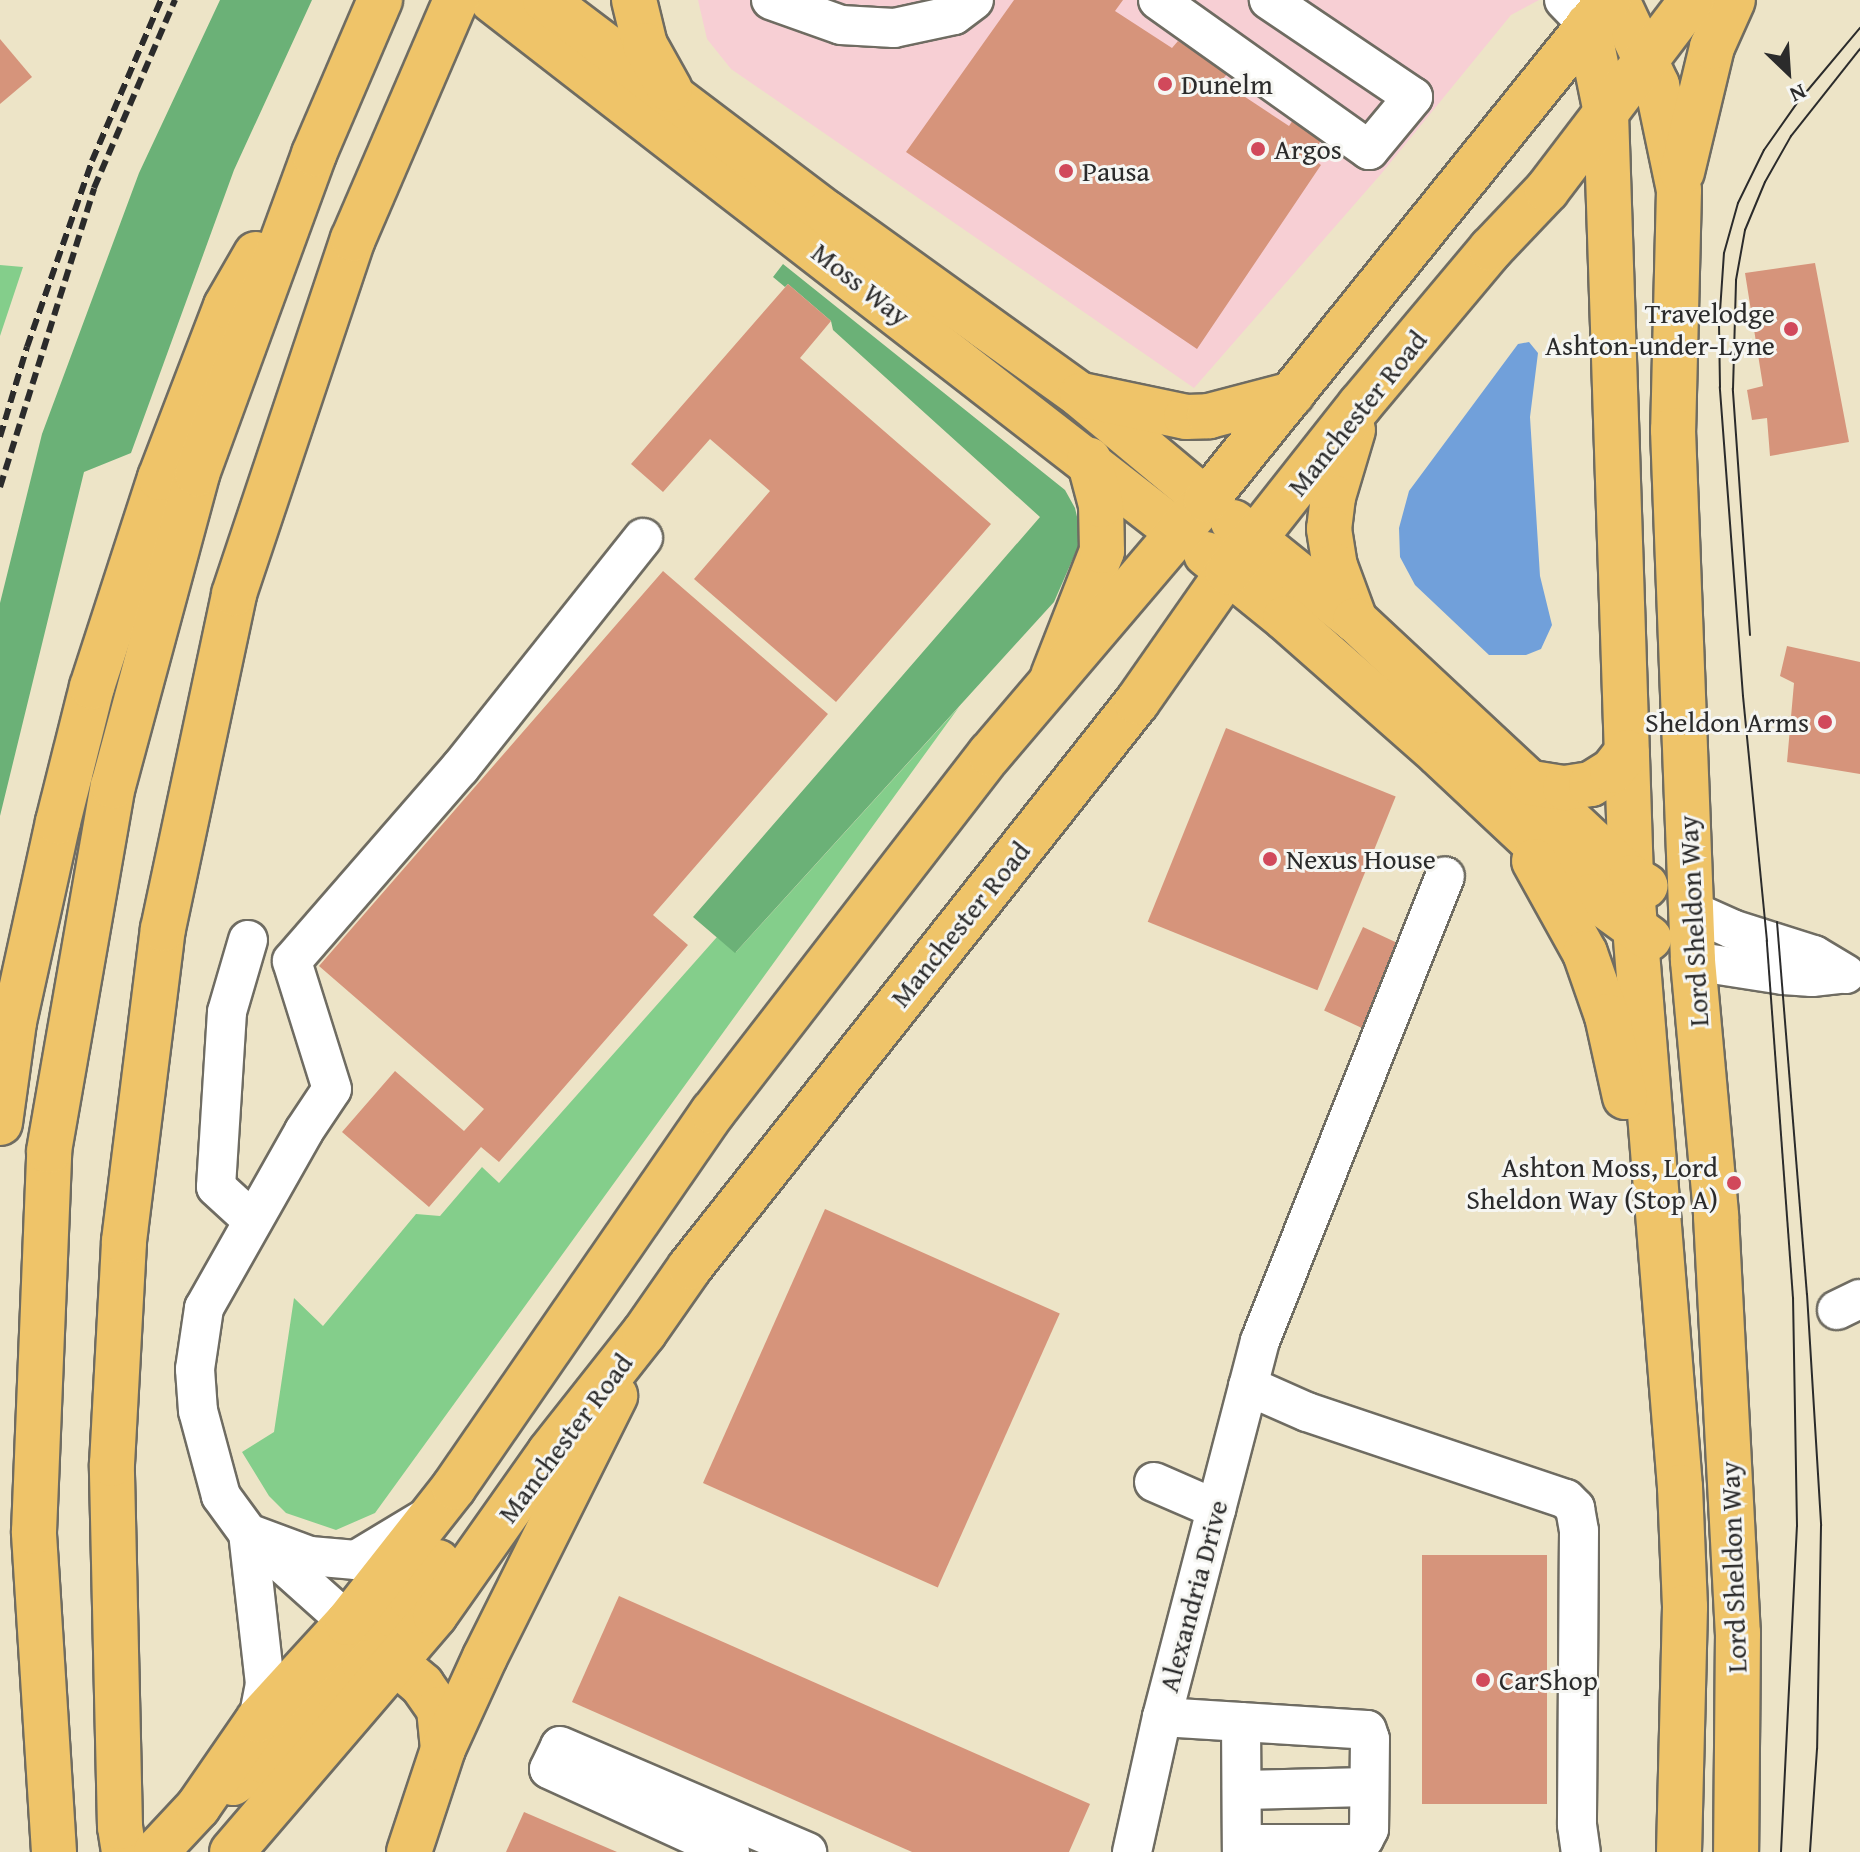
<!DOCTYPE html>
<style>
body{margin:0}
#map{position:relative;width:1860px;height:1852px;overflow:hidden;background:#ede4c7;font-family:"Gentium Book Plus",serif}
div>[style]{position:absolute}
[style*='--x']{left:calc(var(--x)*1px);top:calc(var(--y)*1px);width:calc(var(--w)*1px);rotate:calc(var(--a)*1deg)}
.built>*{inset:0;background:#f7cfd4}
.green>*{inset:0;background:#84ce8b}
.forest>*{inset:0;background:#6bb177}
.water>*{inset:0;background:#71a0da}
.building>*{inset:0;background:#d6947b;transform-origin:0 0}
.roads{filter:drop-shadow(2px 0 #6f6c62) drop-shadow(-2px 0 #6f6c62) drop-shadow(0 2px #6f6c62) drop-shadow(0 -2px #6f6c62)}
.minor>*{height:38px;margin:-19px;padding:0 19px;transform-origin:19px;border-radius:19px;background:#fff}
.major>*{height:44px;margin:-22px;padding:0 22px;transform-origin:22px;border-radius:22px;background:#efc469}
.highway>*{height:44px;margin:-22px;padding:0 22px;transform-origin:22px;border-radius:22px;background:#efc469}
.tram>*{height:2px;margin:-1px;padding:0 1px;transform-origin:1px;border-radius:1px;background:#2b2b2b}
.rail>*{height:6px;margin-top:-3px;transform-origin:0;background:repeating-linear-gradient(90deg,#2b2b2b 0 12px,transparent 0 18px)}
.dots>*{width:22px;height:22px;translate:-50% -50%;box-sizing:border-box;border:4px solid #f6f6f2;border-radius:50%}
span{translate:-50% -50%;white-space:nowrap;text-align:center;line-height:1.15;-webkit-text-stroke:6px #f6f6f2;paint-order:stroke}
.poi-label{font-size:28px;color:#2b2b2b}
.left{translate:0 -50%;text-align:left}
.right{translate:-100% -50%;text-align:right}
.street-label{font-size:28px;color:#2b2b2b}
.north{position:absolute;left:1748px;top:32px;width:80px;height:80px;-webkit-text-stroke:6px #f6f6f2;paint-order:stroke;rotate:155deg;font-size:22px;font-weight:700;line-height:32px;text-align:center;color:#2b2b2b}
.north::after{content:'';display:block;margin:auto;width:28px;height:36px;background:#2b2b2b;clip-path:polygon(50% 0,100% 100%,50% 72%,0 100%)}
</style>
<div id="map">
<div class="built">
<i style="clip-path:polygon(698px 0,1539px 0,1511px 15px,1381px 174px,1194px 388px,731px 69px,707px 39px)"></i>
</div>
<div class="green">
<i style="clip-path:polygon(0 265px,23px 267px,0 336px)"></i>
<i style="clip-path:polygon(959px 707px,375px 1513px,336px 1530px,286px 1513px,269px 1496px,242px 1452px,274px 1432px,294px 1298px,323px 1326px,416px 1214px,440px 1216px,482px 1167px,499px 1183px,717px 937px,736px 952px)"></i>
</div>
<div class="forest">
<i style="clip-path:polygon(220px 0,312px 0,234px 170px,131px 453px,84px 472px,0 816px,0 603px,42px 434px,139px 173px)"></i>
<i style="clip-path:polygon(783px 264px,1065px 490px,1075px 508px,1080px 530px,1078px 547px,1054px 602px,735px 953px,693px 917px,1040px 517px,833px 330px,831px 321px,788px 284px,785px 287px,773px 277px)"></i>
</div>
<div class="water">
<i style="clip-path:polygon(1529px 342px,1538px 353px,1530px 417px,1540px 576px,1552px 625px,1541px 649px,1526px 655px,1489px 655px,1415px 585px,1400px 557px,1399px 528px,1409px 491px,1518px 344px)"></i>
</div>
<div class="building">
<i style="clip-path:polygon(1014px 0,1123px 0,1115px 11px,1172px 48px,1178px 41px,1228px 73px,1221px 81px,1289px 126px,1293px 120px,1322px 139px,1310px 157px,1321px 165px,1197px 349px,906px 152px)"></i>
<i style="clip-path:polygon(0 39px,32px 77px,0 104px)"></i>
<i style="clip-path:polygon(1815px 263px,1849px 442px,1770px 456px,1767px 418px,1752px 420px,1747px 390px,1763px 386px,1745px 273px)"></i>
<i style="clip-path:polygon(788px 284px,831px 321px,800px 358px,991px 524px,836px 702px,694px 579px,770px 491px,710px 439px,663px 492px,631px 464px)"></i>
<i style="clip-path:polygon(663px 571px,828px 714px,653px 915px,688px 945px,499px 1162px,481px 1147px,429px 1207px,342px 1132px,395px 1071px,464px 1131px,484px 1109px,319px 966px)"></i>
<i style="clip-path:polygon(1787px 646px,1860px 662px,1860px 774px,1787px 762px,1794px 683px,1780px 676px)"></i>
<i style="left:1226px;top:728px;width:183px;height:209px;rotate:22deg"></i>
<i style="left:1363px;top:927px;width:47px;height:92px;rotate:25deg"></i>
<i style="left:825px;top:1209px;width:257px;height:300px;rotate:24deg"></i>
<i style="left:1422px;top:1555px;width:125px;height:249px"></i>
<i style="clip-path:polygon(619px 1596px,1090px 1804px,1069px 1852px,912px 1852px,572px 1702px)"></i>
<i style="clip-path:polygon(524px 1812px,617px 1852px,506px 1852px)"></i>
</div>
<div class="roads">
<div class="minor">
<i style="--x:771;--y:0;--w:74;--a:19.7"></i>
<i style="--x:841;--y:25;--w:53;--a:3.2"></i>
<i style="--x:894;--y:28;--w:61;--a:-12.2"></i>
<i style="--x:954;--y:15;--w:25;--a:-37"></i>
<i style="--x:1158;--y:0;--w:259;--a:35.4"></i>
<i style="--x:1369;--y:150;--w:69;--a:-50.3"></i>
<i style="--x:1413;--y:97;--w:174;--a:-146"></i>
<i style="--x:1564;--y:0;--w:35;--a:46"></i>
<i style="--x:1690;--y:910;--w:46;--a:24.3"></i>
<i style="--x:1732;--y:929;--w:86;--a:17.6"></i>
<i style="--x:1814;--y:955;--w:37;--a:31"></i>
<i style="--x:248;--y:940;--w:75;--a:106.3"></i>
<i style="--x:227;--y:1012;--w:175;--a:93.6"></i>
<i style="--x:216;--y:1187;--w:50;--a:42.6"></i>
<i style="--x:1693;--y:961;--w:91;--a:8.8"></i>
<i style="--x:1783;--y:975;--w:29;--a:4"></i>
<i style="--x:1812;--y:977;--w:29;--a:-6"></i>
<i style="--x:1837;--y:1310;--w:25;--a:-26"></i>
<i style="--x:1248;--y:1386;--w:64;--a:23.8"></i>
<i style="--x:1307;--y:1412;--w:273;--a:18.6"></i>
<i style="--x:1566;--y:1499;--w:13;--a:45"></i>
<i style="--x:1575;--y:1508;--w:23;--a:80"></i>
<i style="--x:1579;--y:1531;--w:294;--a:90.4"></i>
<i style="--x:1577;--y:1825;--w:27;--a:82"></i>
<i style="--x:1154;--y:1482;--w:68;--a:23.5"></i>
<i style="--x:369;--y:1641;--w:162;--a:-138.2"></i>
<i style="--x:248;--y:1533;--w:46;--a:-126.1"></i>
<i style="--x:221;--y:1496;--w:88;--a:-105.1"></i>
<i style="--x:198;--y:1411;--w:42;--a:-94.1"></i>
<i style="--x:195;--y:1369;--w:62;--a:-81.6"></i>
<i style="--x:204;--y:1308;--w:203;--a:-60.5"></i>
<i style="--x:304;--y:1131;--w:50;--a:-56.3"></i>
<i style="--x:332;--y:1089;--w:134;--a:-107.4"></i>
<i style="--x:292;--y:961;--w:256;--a:-49"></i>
<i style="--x:460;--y:768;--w:294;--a:-51.5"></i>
<i style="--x:1162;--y:1717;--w:205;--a:3.6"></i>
<i style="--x:1367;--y:1730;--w:9;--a:72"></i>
<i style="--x:1370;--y:1739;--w:90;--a:90.6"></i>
<i style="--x:1369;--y:1829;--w:11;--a:117"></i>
<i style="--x:1364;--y:1839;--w:11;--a:153"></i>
<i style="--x:1354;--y:1844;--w:112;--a:180"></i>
<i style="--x:258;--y:1720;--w:37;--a:-79"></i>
<i style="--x:265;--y:1684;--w:152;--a:-96.4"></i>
<i style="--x:248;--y:1533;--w:66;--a:20.4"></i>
<i style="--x:310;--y:1556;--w:46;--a:5"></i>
<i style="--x:356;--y:1560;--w:79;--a:-31.1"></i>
<i style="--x:1241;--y:1722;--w:130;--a:89.6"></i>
<i style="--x:1242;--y:1790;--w:127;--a:-1.4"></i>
<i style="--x:730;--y:1852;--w:199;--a:-155.4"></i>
<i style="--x:549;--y:1769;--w:25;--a:-64"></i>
<i style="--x:560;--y:1746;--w:269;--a:23.2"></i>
<i style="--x:1132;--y:1852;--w:138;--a:-77.5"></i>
<i style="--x:1162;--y:1717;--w:389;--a:-75.4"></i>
<i style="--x:1260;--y:1341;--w:500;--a:-68.3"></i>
</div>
<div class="major">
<i style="--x:492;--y:0;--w:870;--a:37.81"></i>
<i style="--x:545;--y:0;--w:353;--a:37.1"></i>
<i style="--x:827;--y:213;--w:312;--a:35.7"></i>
<i style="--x:1080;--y:395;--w:164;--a:39.8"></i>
<i style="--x:634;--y:0;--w:46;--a:76.3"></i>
<i style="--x:645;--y:45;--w:51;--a:60.9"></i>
<i style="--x:1082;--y:395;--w:106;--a:11.9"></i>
<i style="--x:1186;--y:417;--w:23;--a:-2"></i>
<i style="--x:1209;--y:416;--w:86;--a:-14.8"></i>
<i style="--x:1053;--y:676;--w:134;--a:-68.6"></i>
<i style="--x:1102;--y:551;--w:46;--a:-91.2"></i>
<i style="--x:1101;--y:505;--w:47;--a:-104.9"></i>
</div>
<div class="highway">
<i style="--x:1617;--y:0;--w:94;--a:64.8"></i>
<i style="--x:1657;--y:85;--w:107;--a:78.2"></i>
<i style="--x:1679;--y:190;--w:240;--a:91.4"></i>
<i style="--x:1673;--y:430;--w:531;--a:87.84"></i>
<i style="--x:1693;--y:961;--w:256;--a:84.8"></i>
<i style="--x:1716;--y:1216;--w:418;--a:87"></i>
<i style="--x:1738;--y:1633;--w:219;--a:90.5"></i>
<i style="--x:1588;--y:25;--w:90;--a:78.4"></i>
<i style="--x:1606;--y:113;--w:764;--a:88.13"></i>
<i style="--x:1631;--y:877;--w:612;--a:85.41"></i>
<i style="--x:1680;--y:1487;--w:120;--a:87.6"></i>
<i style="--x:1685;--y:1607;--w:245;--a:91.4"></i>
<i style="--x:1682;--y:172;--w:129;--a:-76.5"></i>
<i style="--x:1712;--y:47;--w:51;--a:-65.9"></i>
<i style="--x:1353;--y:430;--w:70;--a:106.6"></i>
<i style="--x:1333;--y:497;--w:32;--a:97"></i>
<i style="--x:1329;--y:529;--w:37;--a:81"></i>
<i style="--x:1335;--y:566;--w:58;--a:69.7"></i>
<i style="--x:1233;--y:522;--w:156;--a:38.8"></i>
<i style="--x:1355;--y:620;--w:377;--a:43"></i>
<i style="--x:1631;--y:877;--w:17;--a:31"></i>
<i style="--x:1206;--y:554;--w:102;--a:39"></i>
<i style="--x:1285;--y:618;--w:205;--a:41.4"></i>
<i style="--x:1439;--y:754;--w:208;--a:43.1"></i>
<i style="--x:1591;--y:896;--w:72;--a:35.9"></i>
<i style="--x:1532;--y:783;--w:33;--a:9"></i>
<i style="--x:1565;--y:788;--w:26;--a:-9"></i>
<i style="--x:1591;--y:784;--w:25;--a:-32"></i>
<i style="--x:1612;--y:771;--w:24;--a:-52"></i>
<i style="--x:1534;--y:861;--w:105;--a:61"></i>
<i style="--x:1585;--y:953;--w:67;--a:70.8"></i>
<i style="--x:1607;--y:1016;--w:83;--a:77.5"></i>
<i style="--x:0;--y:1123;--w:102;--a:-82.1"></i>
<i style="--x:14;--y:1022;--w:205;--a:-77.6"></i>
<i style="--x:58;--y:822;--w:139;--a:-75.9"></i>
<i style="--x:92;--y:687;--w:220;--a:-72"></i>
<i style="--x:160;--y:478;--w:184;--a:-69"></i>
<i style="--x:226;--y:306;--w:60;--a:-60"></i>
<i style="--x:347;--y:1623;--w:23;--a:7"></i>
<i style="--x:370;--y:1626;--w:25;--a:-26"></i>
<i style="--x:393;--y:1615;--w:25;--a:-43"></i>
<i style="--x:411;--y:1598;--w:45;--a:-53.1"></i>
<i style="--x:233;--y:1783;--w:37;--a:-36"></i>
<i style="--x:263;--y:1761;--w:103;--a:-47"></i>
<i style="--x:333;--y:1686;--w:39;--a:-37"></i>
<i style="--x:364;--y:1663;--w:32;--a:0"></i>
<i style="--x:396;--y:1663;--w:34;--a:40"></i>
<i style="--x:422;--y:1685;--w:29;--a:55"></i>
<i style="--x:439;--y:1709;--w:40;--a:84.3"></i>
<i style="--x:54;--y:1852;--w:321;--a:-93.6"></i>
<i style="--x:34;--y:1532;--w:381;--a:-87.7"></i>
<i style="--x:49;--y:1151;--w:371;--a:-80.1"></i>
<i style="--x:113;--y:786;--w:323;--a:-74.9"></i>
<i style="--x:197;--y:474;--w:341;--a:-69.9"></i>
<i style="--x:314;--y:154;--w:168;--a:-66.8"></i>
<i style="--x:124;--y:1852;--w:25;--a:-99"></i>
<i style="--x:120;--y:1827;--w:363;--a:-91.3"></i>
<i style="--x:112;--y:1464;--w:223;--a:-86.9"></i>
<i style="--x:124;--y:1241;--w:314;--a:-82.9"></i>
<i style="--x:163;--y:929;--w:342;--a:-78"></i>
<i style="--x:234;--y:594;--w:374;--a:-71.5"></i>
<i style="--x:353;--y:239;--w:260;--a:-66.7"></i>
<i style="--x:156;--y:1852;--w:62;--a:-47"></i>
<i style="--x:198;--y:1807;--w:106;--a:-55.4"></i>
<i style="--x:258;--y:1720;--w:132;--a:-47.5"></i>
<i style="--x:347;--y:1623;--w:173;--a:-51.8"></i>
<i style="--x:454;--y:1487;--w:456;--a:-55.4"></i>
<i style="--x:713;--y:1112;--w:453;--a:-52.3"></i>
<i style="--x:990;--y:754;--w:333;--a:-49.6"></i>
<i style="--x:1206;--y:500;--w:642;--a:-51.13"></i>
<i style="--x:232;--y:1852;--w:312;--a:-49.4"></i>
<i style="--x:435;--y:1615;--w:199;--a:-54.8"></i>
<i style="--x:550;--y:1452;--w:152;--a:-51.7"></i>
<i style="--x:644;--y:1333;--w:80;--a:-55.1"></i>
<i style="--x:690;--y:1267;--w:720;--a:-51.65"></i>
<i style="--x:1137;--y:702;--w:159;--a:-55"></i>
<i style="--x:1228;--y:572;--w:213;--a:-51.7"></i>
<i style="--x:1360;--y:405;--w:204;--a:-50"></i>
<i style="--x:1491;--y:249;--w:81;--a:-46.5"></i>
<i style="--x:1547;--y:190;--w:239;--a:-52.7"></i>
<i style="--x:409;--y:1852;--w:108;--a:-71.7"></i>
<i style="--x:443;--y:1749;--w:101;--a:-65.5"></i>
<i style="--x:485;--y:1657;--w:292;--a:-63.5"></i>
</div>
</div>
<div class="tram">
<i style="--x:1750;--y:635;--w:247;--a:-94"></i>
<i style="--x:1733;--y:389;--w:109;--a:-88.4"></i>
<i style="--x:1736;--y:280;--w:51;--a:-79.8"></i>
<i style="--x:1745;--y:230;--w:52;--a:-67.4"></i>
<i style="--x:1765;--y:182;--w:53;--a:-60.5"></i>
<i style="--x:1791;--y:136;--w:111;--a:-51.6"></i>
<i style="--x:1777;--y:922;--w:373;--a:85.4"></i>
<i style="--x:1807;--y:1294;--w:232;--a:86.5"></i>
<i style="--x:1821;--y:1526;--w:223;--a:91"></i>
<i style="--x:1817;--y:1749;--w:103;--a:93.9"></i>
<i style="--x:1781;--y:1852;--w:326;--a:-87.2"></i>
<i style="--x:1797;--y:1526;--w:228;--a:-91"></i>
<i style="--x:1793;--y:1298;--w:358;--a:-94.2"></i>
<i style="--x:1767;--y:941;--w:246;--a:-95.6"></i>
<i style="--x:1743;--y:696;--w:310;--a:-94.3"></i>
<i style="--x:1720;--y:387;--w:61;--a:-90.9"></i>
<i style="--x:1719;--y:326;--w:73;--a:-86.1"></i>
<i style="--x:1724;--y:253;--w:52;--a:-74.4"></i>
<i style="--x:1738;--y:203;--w:59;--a:-63.9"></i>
<i style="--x:1764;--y:150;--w:57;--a:-54.9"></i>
<i style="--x:1797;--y:103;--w:98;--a:-50"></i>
</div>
<div class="rail">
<i style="--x:0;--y:437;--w:94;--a:-73.3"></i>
<i style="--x:27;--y:347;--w:197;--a:-70.7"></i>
<i style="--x:92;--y:161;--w:175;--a:-66.8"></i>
<i style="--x:0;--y:487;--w:313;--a:-72.5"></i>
<i style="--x:94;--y:188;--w:205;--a:-66.7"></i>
</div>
<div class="dots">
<i style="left:1165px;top:84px;background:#d1495b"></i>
<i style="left:1258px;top:149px;background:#d1495b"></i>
<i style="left:1066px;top:171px;background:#d1495b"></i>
<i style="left:1791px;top:329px;background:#d1495b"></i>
<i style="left:1825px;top:722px;background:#d1495b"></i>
<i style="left:1270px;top:859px;background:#d1495b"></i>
<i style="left:1734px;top:1183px;background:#d1495b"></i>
<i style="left:1483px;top:1680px;background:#d1495b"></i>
</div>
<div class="poi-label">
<span class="left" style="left:1181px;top:84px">Dunelm</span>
<span class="left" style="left:1274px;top:149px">Argos</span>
<span class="left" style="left:1082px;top:171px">Pausa</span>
<span class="right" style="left:1775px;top:329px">Travelodge<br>Ashton-under-Lyne</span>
<span class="right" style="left:1809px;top:722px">Sheldon Arms</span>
<span class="left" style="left:1286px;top:859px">Nexus House</span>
<span class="right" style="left:1718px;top:1183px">Ashton Moss, Lord<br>Sheldon Way (Stop A)</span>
<span class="left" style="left:1499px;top:1680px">CarShop</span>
</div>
<div class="street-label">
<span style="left:861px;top:284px;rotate:38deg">Moss Way</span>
<span style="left:1357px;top:413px;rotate:-51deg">Manchester Road</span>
<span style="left:1693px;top:921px;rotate:-93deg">Lord Sheldon Way</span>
<span style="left:960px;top:924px;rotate:-51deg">Manchester Road</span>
<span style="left:565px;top:1438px;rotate:-53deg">Manchester Road</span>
<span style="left:1733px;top:1567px;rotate:-92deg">Lord Sheldon Way</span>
<span style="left:1193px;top:1596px;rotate:-75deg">Alexandria Drive</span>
</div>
<div class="north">N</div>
</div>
